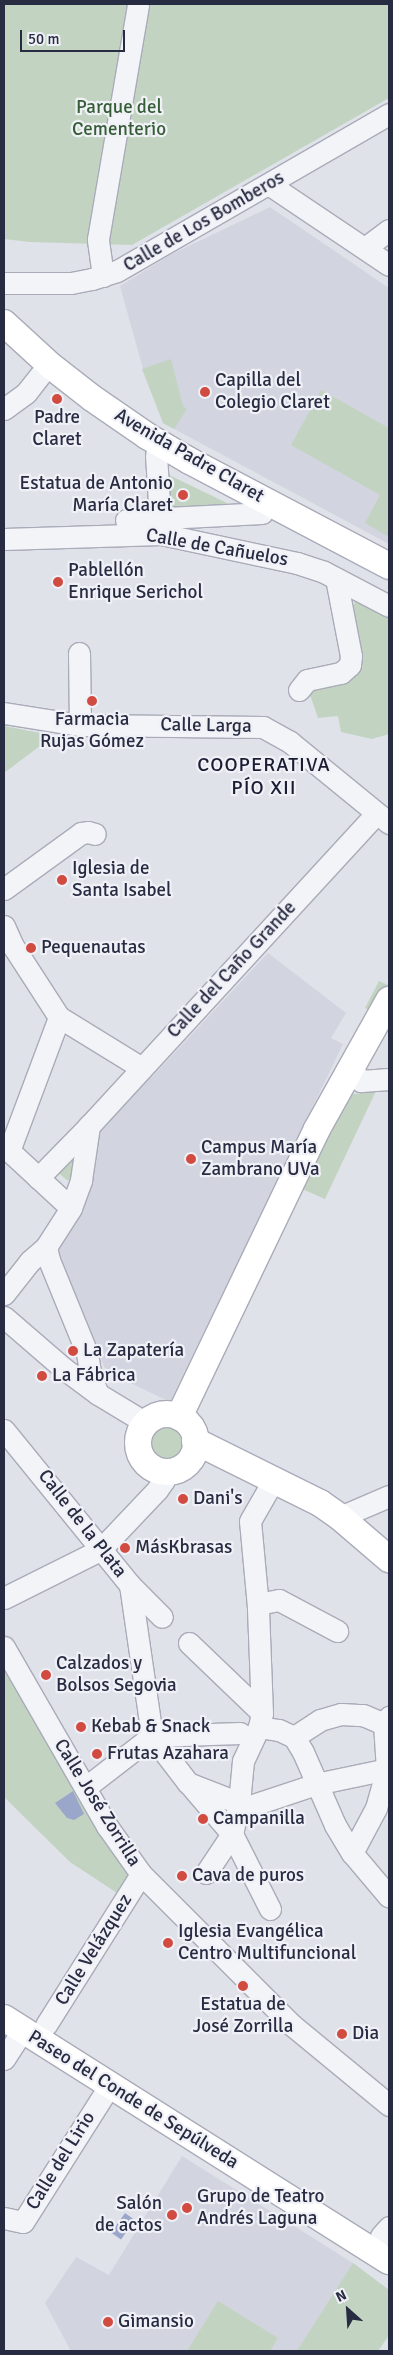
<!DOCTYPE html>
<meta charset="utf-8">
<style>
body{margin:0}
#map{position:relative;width:393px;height:2355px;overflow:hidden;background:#e0e2ea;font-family:Signika,sans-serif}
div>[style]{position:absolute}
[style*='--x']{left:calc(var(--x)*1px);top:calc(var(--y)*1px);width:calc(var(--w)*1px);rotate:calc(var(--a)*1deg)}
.built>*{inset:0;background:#d2d4df}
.green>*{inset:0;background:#c2d4c1}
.round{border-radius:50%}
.water>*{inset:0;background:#9aa7cb;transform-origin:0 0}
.roads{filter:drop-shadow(1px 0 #a9abb8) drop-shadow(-1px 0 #a9abb8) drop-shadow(0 1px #a9abb8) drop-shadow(0 -1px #a9abb8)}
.minor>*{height:21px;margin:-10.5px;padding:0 10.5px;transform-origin:10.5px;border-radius:10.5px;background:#f3f4f8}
.major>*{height:26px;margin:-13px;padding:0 13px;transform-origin:13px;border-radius:13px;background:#fff}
.major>.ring{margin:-13px;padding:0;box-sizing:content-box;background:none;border:26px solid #fff;border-radius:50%}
.dots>*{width:14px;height:14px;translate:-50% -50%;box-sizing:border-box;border:2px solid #f0f1f7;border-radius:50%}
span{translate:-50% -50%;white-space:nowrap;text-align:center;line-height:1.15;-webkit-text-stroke:4.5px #f0f1f7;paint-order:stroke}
.park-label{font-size:19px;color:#355e36}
.street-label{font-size:19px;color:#282c42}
.poi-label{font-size:19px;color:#282c42}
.left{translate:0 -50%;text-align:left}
.right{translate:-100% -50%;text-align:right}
.neighbourhood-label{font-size:20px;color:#1a1d32;letter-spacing:1px}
.frame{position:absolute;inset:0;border:5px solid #282c42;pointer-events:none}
.north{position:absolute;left:323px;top:2285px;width:50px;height:50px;-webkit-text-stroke:4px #f0f1f7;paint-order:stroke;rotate:334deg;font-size:14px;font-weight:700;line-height:20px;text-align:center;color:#282c42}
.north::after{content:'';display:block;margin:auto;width:18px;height:22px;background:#282c42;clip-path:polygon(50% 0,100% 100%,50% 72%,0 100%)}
.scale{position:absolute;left:20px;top:30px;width:105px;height:22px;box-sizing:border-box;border:2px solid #282c42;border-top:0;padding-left:6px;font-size:15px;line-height:18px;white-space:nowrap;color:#282c42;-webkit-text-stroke:4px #f0f1f7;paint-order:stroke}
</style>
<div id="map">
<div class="built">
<i style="clip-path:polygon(270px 207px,389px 288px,389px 544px,163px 423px,143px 369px,120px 286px,170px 255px)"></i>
<i style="clip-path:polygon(268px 953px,346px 1013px,331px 1038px,343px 1044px,170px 1402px,106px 1371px,54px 1244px,88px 1197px,101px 1120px,147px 1077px,150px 1079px)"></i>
<i style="clip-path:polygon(182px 2156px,353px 2263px,389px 2290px,389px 2335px,378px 2351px,71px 2351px,45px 2303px,76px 2257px,109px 2275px)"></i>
</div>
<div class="green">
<i style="clip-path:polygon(4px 4px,389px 4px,389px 98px,132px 245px,30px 242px,4px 239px)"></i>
<i style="clip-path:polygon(171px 359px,183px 406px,187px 409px,174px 429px,163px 423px,142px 369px)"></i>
<i style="clip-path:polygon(321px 390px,389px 428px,389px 537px,365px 523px,380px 495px,291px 445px)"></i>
<i style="clip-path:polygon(165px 473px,229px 504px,169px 509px)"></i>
<i style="clip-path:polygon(356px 599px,389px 612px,389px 734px,372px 739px,341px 732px,338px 716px,318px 718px,307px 686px,339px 682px,351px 611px)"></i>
<i style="clip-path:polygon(4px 726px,45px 734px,44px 743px,4px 773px)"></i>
<i style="clip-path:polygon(379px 981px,388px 985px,372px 1011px,365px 1008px)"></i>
<i style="clip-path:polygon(376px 1091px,325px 1199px,302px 1189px,329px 1131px,353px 1094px)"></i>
<i style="clip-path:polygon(77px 1145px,71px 1180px,67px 1180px,56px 1171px)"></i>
<i class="round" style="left:150px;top:1425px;width:36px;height:36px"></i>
<i style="clip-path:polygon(4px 1662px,107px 1846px,131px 1873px,117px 1893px,70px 1862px,4px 1797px)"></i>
<i style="clip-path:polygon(353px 2263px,389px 2290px,389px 2335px,378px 2351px,297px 2351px)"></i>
<i style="clip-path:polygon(218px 2301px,278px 2338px,270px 2351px,187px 2351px)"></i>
</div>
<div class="water">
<i style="clip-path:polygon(73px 1791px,84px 1814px,74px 1820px,67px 1818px,55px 1803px)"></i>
<i style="left:125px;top:2213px;width:12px;height:24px;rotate:35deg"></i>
</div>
<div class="roads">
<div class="minor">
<i style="--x:270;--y:185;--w:143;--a:33.9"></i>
<i style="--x:365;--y:248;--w:30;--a:-37"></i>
<i style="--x:103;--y:276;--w:37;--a:-98"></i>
<i style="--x:98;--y:239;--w:238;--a:-80.3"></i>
<i style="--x:4;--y:283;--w:67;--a:0"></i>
<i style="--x:71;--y:283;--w:21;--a:-11"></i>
<i style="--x:92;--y:279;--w:26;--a:-18"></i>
<i style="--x:117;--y:271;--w:314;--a:-30"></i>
<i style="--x:4;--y:409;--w:27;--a:-36"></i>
<i style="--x:26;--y:393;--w:23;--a:-52"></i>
<i style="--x:156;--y:455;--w:63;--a:86.4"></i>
<i style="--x:126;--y:520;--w:136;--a:-2.9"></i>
<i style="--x:4;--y:539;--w:157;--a:-1.8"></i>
<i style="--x:161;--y:534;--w:139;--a:12"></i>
<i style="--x:297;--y:563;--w:28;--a:18"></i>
<i style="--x:324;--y:572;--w:73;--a:27.6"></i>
<i style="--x:79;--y:653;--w:72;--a:89.2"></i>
<i style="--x:299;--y:690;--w:13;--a:-51"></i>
<i style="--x:307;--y:680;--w:35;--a:-12"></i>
<i style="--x:341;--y:673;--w:12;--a:-42"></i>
<i style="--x:350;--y:665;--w:9;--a:-84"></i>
<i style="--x:351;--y:656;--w:79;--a:-100.9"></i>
<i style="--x:4;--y:713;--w:77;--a:9"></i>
<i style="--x:80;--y:725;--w:183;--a:0.6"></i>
<i style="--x:263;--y:727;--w:31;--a:29"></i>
<i style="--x:290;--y:742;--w:128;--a:39.3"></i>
<i style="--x:4;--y:889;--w:95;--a:-36"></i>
<i style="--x:81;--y:833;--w:7;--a:-8"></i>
<i style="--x:88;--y:832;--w:7;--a:16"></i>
<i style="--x:4;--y:926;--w:22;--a:66"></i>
<i style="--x:13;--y:946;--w:85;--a:57.1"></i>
<i style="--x:59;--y:1017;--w:97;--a:31.6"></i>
<i style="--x:350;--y:1067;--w:18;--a:52"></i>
<i style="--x:361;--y:1081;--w:28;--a:-4"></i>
<i style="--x:4;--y:1146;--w:91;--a:42.8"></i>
<i style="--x:9;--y:1151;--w:143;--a:-69.5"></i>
<i style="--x:38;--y:1178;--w:73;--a:-45.6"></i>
<i style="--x:89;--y:1126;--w:424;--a:-47.4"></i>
<i style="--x:46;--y:1247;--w:13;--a:77"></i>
<i style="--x:49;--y:1260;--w:100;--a:67.8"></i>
<i style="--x:87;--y:1353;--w:24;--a:81"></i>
<i style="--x:91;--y:1377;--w:18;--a:68"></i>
<i style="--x:4;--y:1294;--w:42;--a:-51.8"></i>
<i style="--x:30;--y:1261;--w:21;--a:-41"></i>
<i style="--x:46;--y:1247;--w:46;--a:-57.3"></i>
<i style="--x:71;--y:1208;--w:30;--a:-70"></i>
<i style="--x:81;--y:1180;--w:55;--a:-81.6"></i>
<i style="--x:4;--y:1317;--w:78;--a:40.8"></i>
<i style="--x:63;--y:1368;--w:44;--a:36.6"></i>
<i style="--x:98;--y:1394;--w:56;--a:31.1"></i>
<i style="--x:4;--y:1430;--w:200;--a:50.9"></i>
<i style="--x:130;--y:1585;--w:45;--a:45"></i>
<i style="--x:340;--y:1517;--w:53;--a:-23.2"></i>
<i style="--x:130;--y:1585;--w:153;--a:81.7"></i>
<i style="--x:152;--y:1736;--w:59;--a:52.5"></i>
<i style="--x:188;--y:1783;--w:55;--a:21.4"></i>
<i style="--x:4;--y:1598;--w:107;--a:-26.6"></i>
<i style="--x:100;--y:1550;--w:83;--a:-46.5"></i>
<i style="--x:157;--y:1490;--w:12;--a:-55"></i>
<i style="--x:164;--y:1480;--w:9;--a:-77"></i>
<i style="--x:258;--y:1604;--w:21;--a:-11"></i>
<i style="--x:279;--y:1600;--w:66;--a:28.1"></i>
<i style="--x:189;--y:1643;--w:101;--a:43.8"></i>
<i style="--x:4;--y:1647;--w:207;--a:60.1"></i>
<i style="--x:107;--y:1826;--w:59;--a:54.7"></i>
<i style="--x:141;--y:1874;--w:214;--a:45"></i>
<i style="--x:292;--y:2025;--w:126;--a:39.5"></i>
<i style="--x:259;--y:1727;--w:20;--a:9"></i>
<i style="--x:279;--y:1730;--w:17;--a:25"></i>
<i style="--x:294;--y:1737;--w:17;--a:59"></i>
<i style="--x:303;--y:1752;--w:80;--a:66.3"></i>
<i style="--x:335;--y:1825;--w:33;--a:59"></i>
<i style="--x:352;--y:1853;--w:57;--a:49.9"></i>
<i style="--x:294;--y:1737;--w:31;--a:-33"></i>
<i style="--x:320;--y:1720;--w:22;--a:-16"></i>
<i style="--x:341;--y:1714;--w:22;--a:3"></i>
<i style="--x:363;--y:1715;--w:23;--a:23"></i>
<i style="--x:191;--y:1786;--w:63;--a:49.5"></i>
<i style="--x:232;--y:1834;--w:84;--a:63.1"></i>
<i style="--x:86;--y:1787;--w:83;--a:-37.7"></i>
<i style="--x:152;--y:1736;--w:88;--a:-2"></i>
<i style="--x:238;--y:1810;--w:82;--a:-18.4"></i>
<i style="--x:316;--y:1784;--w:73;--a:-11.9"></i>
<i style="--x:352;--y:1853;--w:51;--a:-61.9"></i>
<i style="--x:376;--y:1808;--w:41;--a:-74.2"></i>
<i style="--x:387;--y:1769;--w:45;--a:-93.8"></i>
<i style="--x:384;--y:1724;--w:9;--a:-54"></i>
<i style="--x:206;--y:1873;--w:47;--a:-56.3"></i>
<i style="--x:232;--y:1834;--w:32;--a:-77"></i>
<i style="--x:239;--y:1803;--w:42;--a:-84.6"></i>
<i style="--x:243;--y:1761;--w:38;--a:-65"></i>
<i style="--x:259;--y:1727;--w:14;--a:-78"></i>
<i style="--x:262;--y:1713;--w:106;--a:-92.2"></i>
<i style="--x:258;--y:1607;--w:86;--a:-95.3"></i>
<i style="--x:250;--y:1521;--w:46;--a:-60.1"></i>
<i style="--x:46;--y:2025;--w:178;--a:-57.8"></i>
<i style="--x:4;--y:2059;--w:35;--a:-57"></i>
<i style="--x:4;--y:2218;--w:19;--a:12"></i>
<i style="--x:23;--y:2222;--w:162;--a:-57.6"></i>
<i style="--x:381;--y:2236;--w:12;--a:-48"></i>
</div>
<div class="major">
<i style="--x:4;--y:323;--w:64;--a:42.5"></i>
<i style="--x:51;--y:366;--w:52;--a:38"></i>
<i style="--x:92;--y:398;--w:67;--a:34.6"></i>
<i style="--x:147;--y:436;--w:50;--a:30.2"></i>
<i style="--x:190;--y:461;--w:225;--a:27.8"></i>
<i class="ring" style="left:138px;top:1414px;width:32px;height:32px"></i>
<i style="--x:179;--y:1417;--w:319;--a:-64.4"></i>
<i style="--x:317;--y:1129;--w:148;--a:-60.8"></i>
<i style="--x:195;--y:1441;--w:140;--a:26.4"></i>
<i style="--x:320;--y:1503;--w:24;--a:35"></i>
<i style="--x:340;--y:1517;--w:65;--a:40.6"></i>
<i style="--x:4;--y:2018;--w:455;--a:32.3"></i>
</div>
</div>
<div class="dots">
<i style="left:205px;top:392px;background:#d24b41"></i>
<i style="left:57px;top:399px;background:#d24b41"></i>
<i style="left:183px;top:495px;background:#d24b41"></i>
<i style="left:58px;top:582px;background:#d24b41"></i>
<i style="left:92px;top:701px;background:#d24b41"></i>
<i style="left:62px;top:880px;background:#d24b41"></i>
<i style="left:31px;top:948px;background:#d24b41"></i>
<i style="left:191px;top:1159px;background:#d24b41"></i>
<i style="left:73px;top:1351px;background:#d24b41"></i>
<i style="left:42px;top:1376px;background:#d24b41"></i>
<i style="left:183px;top:1499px;background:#d24b41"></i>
<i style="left:125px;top:1548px;background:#d24b41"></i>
<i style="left:46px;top:1675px;background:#d24b41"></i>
<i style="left:81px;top:1727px;background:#d24b41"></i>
<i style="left:97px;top:1754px;background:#d24b41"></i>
<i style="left:203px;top:1819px;background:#d24b41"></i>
<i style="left:182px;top:1876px;background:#d24b41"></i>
<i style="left:168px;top:1943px;background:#d24b41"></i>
<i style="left:243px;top:1986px;background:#d24b41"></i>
<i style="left:342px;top:2034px;background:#d24b41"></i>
<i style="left:187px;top:2208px;background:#d24b41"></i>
<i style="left:172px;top:2215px;background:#d24b41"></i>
<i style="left:108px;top:2322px;background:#d24b41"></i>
</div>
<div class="park-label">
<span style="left:119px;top:119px">Parque del<br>Cementerio</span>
</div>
<div class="street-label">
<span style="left:204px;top:222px;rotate:-30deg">Calle de Los Bomberos</span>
<span style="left:189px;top:456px;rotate:30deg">Avenida Padre Claret</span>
<span style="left:217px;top:548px;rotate:10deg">Calle de Cañuelos</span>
<span style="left:206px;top:726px;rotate:1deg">Calle Larga</span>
<span style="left:232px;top:970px;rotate:-47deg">Calle del Caño Grande</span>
<span style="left:82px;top:1524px;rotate:52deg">Calle de la Plata</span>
<span style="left:97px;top:1803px;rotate:58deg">Calle José Zorrilla</span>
<span style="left:94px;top:1950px;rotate:-58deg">Calle Velázquez</span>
<span style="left:133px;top:2100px;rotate:32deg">Paseo del Conde de Sepúlveda</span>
<span style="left:61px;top:2161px;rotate:-58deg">Calle del Lirio</span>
</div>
<div class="poi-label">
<span class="left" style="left:215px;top:392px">Capilla del<br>Colegio Claret</span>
<span style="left:57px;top:429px">Padre<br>Claret</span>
<span class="right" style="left:173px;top:495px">Estatua de Antonio<br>María Claret</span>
<span class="left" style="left:68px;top:582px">Pablellón<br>Enrique Serichol</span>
<span style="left:92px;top:731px">Farmacia<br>Rujas Gómez</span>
<span class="left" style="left:72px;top:880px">Iglesia de<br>Santa Isabel</span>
<span class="left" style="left:41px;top:948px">Pequenautas</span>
<span class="left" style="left:201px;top:1159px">Campus María<br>Zambrano UVa</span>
<span class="left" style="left:83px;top:1351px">La Zapatería</span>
<span class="left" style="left:52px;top:1376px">La Fábrica</span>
<span class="left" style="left:193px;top:1499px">Dani's</span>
<span class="left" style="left:135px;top:1548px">MásKbrasas</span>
<span class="left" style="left:56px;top:1675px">Calzados y<br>Bolsos Segovia</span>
<span class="left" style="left:91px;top:1727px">Kebab &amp; Snack</span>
<span class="left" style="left:107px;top:1754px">Frutas Azahara</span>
<span class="left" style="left:213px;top:1819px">Campanilla</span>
<span class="left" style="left:192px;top:1876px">Cava de puros</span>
<span class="left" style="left:178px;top:1943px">Iglesia Evangélica<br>Centro Multifuncional</span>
<span style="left:243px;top:2016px">Estatua de<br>José Zorrilla</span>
<span class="left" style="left:352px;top:2034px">Dia</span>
<span class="left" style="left:197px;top:2208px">Grupo de Teatro<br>Andrés Laguna</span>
<span class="right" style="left:162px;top:2215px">Salón<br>de actos</span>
<span class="left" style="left:118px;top:2322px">Gimansio</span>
</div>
<div class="neighbourhood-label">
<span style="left:264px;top:776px">COOPERATIVA<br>PÍO XII</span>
</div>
<div class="frame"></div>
<div class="north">N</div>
<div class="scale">50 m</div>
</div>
